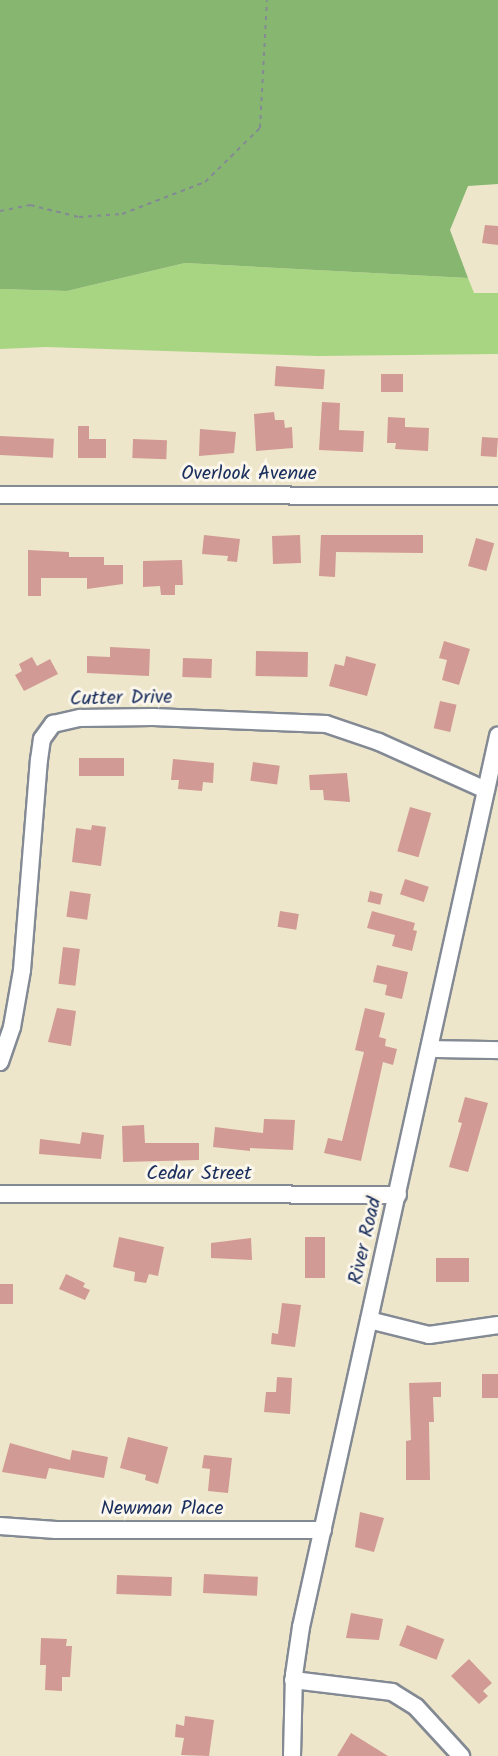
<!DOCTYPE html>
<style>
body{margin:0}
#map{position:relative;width:498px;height:1756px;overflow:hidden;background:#eee6ca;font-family:Kalam,sans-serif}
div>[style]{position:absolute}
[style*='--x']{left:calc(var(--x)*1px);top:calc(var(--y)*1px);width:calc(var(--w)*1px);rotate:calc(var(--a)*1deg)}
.green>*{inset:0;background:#a8d582}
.forest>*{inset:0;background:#86b670}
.building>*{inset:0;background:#d19a94;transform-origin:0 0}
.path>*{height:2px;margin-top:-1px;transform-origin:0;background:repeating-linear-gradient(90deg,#848a94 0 4.5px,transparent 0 9px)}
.roads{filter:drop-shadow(2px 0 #848a94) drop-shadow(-2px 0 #848a94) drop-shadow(0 2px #848a94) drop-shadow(0 -2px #848a94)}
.minor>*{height:16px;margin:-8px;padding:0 8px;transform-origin:8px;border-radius:8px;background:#fff}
span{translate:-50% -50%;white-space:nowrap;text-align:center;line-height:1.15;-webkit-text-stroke:6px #fbf7ec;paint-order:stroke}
.street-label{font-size:20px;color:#1b2f5e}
</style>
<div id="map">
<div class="green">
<i style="clip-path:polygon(185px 263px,468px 278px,474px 293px,498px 293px,498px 354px,318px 356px,46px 347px,0 349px,0 289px,67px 291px)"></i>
</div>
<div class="forest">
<i style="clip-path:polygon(0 0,498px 0,498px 184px,468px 186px,450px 230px,468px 278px,185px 263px,67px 291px,0 289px)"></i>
</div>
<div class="building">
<i style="clip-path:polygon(485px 225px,498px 226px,498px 245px,482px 243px)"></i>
<i style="left:276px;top:366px;width:49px;height:20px;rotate:4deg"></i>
<i style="left:381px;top:374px;width:22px;height:18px"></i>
<i style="clip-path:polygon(322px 402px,340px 403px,339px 430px,364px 431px,363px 452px,319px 450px)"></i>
<i style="clip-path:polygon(274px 412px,275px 420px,284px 420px,285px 428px,292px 427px,293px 448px,256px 451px,254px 414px)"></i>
<i style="clip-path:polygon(388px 417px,405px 418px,405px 427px,429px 428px,428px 451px,395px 449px,396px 443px,387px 443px)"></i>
<i style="clip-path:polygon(78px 426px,89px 426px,89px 439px,106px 439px,106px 458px,78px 458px)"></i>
<i style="clip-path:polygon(200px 429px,236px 432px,234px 453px,199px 456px)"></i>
<i style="left:0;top:436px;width:54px;height:19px;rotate:3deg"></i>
<i style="left:482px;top:437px;width:16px;height:19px;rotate:4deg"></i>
<i style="left:133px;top:439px;width:34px;height:19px;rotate:2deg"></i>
<i style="clip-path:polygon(204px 535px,240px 539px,237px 562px,227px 561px,228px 556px,202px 554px)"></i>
<i style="left:300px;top:535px;width:28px;height:28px;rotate:88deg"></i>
<i style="clip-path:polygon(321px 535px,423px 535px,423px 553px,336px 552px,335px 577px,319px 576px)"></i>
<i style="left:476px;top:538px;width:19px;height:29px;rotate:16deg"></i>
<i style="clip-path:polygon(28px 550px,69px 552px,69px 557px,104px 557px,104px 565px,123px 565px,123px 584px,87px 589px,87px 578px,41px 578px,41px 596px,28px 596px)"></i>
<i style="clip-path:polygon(182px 560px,183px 585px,175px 585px,175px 595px,161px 595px,160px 586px,143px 587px,143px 561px)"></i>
<i style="clip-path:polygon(444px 641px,470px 649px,459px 685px,442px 680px,447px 660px,439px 658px)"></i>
<i style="clip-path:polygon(110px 647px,150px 649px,149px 676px,87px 673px,87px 656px,110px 657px)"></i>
<i style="left:256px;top:651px;width:52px;height:25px;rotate:1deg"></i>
<i style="clip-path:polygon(346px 656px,376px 664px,367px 696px,329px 686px,335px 664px,344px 666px)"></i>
<i style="clip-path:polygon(32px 657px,37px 666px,50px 659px,58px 674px,24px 691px,15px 675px,22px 671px,19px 664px)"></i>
<i style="left:183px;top:658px;width:29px;height:19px;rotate:2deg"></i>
<i style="left:440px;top:701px;width:17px;height:28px;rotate:13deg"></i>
<i style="left:79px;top:758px;width:45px;height:18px"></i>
<i style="clip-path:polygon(173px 759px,214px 763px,213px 783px,203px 782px,202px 791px,178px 789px,179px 780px,171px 780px)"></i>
<i style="left:253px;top:762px;width:27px;height:19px;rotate:8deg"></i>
<i style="clip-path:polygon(347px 773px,350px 802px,324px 800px,323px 790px,310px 790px,309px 775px)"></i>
<i style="left:410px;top:807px;width:22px;height:46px;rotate:16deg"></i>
<i style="clip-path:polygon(92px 825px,106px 827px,101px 866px,72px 862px,76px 828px,91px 830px)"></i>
<i style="left:405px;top:879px;width:25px;height:16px;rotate:18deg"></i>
<i style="left:70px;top:891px;width:21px;height:26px;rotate:8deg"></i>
<i style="left:370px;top:891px;width:13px;height:11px;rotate:13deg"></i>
<i style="left:280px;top:911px;width:19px;height:16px;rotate:9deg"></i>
<i style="clip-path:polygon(372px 911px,415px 923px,413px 930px,417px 931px,412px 951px,392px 946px,395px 935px,367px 928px)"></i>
<i style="left:63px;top:947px;width:17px;height:37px;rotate:7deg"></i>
<i style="clip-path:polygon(377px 965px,408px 972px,402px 999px,385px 995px,387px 985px,373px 982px)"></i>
<i style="clip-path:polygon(57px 1008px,76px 1011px,71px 1046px,48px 1042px)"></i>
<i style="clip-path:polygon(365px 1008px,385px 1013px,379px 1037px,386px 1039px,385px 1046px,397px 1049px,393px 1065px,383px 1062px,361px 1161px,324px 1153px,328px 1138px,342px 1141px,364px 1052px,355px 1050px)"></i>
<i style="clip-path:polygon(465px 1097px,488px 1103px,468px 1172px,449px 1167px,462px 1123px,458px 1122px)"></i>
<i style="clip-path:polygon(264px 1119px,295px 1120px,293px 1150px,250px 1148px,250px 1151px,213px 1147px,215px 1127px,263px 1133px)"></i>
<i style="clip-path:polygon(144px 1125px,145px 1143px,199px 1143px,199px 1160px,123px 1162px,122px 1126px)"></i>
<i style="clip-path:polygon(82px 1132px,104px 1135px,101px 1159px,39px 1154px,40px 1139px,80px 1144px)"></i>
<i style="clip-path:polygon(119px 1237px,164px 1247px,158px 1276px,149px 1274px,146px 1283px,134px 1281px,135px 1272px,113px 1267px)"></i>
<i style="left:305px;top:1237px;width:20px;height:41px"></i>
<i style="clip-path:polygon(251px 1238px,252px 1260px,211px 1258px,211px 1243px)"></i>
<i style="left:436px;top:1258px;width:33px;height:24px"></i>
<i style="clip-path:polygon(66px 1274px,85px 1283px,83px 1287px,90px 1290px,85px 1300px,59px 1289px)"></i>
<i style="left:13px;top:1284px;width:20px;height:13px;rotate:90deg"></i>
<i style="clip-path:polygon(282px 1303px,301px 1305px,295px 1347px,271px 1344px,272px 1333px,278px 1334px)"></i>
<i style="left:482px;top:1374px;width:16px;height:24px"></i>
<i style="clip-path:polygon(277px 1377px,292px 1378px,290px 1414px,264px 1412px,266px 1392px,276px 1392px)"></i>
<i style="clip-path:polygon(441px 1382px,441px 1397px,433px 1397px,434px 1422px,429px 1422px,430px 1480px,406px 1480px,406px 1441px,411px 1440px,409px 1383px)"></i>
<i style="clip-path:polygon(128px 1437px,168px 1447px,158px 1484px,145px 1480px,146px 1475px,120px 1468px)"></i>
<i style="clip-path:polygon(10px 1443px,70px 1460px,72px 1450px,108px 1457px,104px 1478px,49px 1468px,46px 1479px,2px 1472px)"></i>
<i style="clip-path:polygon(204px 1455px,232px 1458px,228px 1493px,208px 1491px,210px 1469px,202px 1468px)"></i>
<i style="clip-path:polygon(360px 1512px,384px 1518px,374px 1552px,355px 1547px)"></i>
<i style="left:204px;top:1574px;width:54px;height:19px;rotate:3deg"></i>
<i style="left:117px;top:1575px;width:55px;height:19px;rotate:2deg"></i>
<i style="clip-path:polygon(351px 1613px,383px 1619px,379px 1640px,346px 1638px)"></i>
<i style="left:407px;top:1625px;width:40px;height:22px;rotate:21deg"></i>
<i style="clip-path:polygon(41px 1638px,67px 1639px,66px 1646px,72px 1646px,70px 1677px,62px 1677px,62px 1691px,45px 1690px,46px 1665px,40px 1665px)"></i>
<i style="clip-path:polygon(469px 1659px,492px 1683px,483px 1691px,488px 1696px,479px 1704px,451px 1676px)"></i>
<i style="clip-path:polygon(185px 1716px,214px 1720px,209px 1756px,181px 1755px,184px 1738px,175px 1737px,176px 1724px,184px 1726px)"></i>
<i style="clip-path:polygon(351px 1733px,388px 1756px,337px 1756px)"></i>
</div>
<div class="path">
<i style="--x:0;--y:211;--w:31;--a:-11"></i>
<i style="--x:30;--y:205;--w:50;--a:13.8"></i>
<i style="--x:79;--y:217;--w:43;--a:-4"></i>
<i style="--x:122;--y:214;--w:89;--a:-21.1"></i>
<i style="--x:205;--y:182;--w:77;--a:-44.5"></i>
<i style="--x:260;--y:128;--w:128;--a:-86.9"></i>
</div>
<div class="roads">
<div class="minor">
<i style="--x:0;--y:495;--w:498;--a:0.1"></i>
<i style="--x:431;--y:1049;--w:67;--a:0.9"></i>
<i style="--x:0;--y:1062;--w:37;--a:-71"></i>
<i style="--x:12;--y:1027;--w:58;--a:-80"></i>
<i style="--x:22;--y:970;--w:211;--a:-85.4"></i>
<i style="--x:39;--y:760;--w:21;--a:-82"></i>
<i style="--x:42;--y:739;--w:19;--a:-54"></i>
<i style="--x:53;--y:724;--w:28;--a:-13"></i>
<i style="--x:80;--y:718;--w:73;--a:-0.8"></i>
<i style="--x:153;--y:717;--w:173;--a:2.3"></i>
<i style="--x:326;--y:724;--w:56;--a:18.8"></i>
<i style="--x:379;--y:742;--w:117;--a:24.2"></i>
<i style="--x:0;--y:1194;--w:398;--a:0.1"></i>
<i style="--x:369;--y:1320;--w:62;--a:14"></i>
<i style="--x:429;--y:1335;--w:70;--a:-8.2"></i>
<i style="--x:0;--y:1526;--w:56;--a:4.1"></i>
<i style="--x:56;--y:1530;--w:267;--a:0"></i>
<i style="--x:293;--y:1680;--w:100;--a:6.9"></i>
<i style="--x:392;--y:1692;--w:28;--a:32"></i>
<i style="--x:416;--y:1707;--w:67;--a:47.4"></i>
<i style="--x:292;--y:1756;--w:81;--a:-88.6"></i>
<i style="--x:294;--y:1675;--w:49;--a:-81.7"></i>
<i style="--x:301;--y:1627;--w:913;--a:-77.53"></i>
</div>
</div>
<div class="street-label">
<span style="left:249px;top:474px">Overlook Avenue</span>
<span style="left:121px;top:699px;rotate:-1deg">Cutter Drive</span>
<span style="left:199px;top:1174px">Cedar Street</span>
<span style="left:366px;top:1241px;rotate:-77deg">River Road</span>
<span style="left:162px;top:1509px">Newman Place</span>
</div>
</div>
